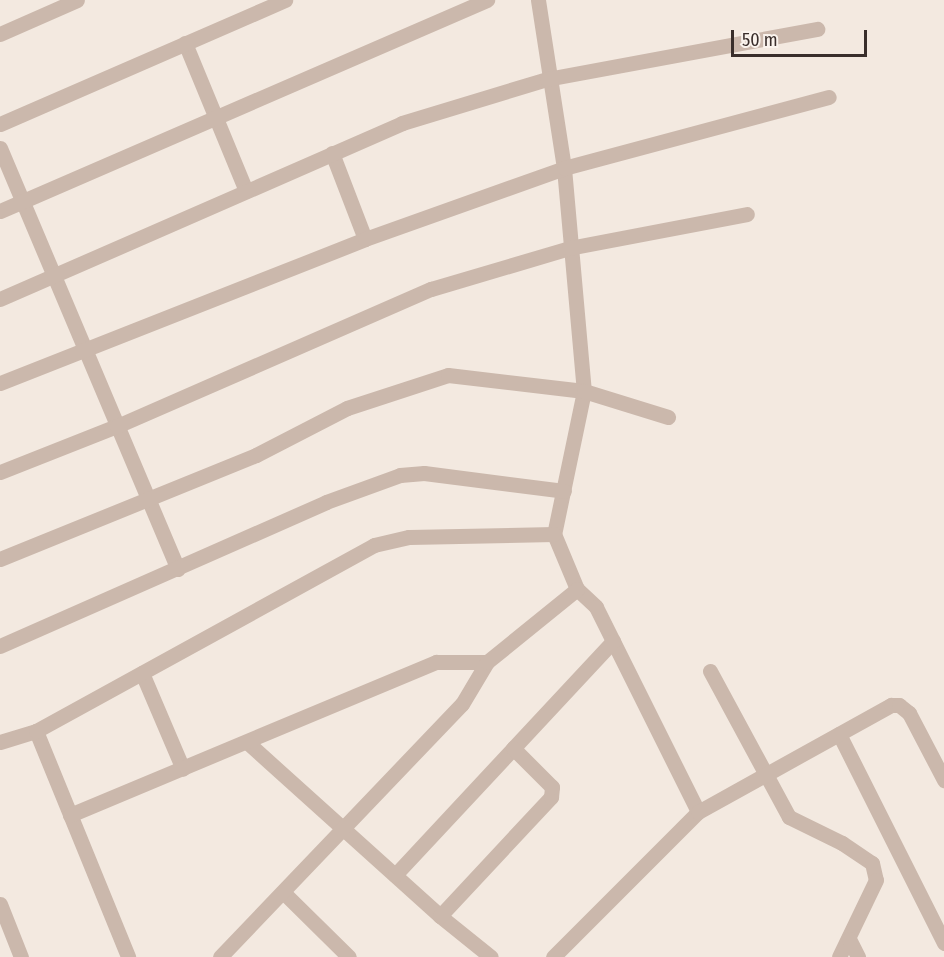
<!DOCTYPE html>
<style>
body{margin:0}
#map{position:relative;width:944px;height:957px;overflow:hidden;background:#f3e9e0;font-family:"Fira Sans Condensed",sans-serif}
div>[style]{position:absolute}
[style*='--x']{left:calc(var(--x)*1px);top:calc(var(--y)*1px);width:calc(var(--w)*1px);rotate:calc(var(--a)*1deg)}
.street>*{height:15px;margin:-7.5px;padding:0 7.5px;transform-origin:7.5px;border-radius:7.5px;background:#cbb8ac}
span{translate:-50% -50%;white-space:nowrap;text-align:center;line-height:1.15;-webkit-text-stroke:5px #faf3ed;paint-order:stroke}
.scale{position:absolute;left:731px;top:30px;width:136px;height:27px;box-sizing:border-box;border:3px solid #392e2b;border-top:0;padding-left:8px;font-size:18px;line-height:21px;white-space:nowrap;color:#392e2b;-webkit-text-stroke:4px #faf3ed;paint-order:stroke}
</style>
<div id="map">
<div class="street">
<i style="--x:538;--y:0;--w:170;--a:81.2"></i>
<i style="--x:564;--y:168;--w:224;--a:84.9"></i>
<i style="--x:584;--y:391;--w:146;--a:101.8"></i>
<i style="--x:554;--y:534;--w:60;--a:67.3"></i>
<i style="--x:577;--y:589;--w:26;--a:43"></i>
<i style="--x:596;--y:607;--w:229;--a:63.5"></i>
<i style="--x:0;--y:34;--w:84;--a:-23.8"></i>
<i style="--x:185;--y:43;--w:160;--a:67.6"></i>
<i style="--x:0;--y:124;--w:311;--a:-23.5"></i>
<i style="--x:0;--y:148;--w:457;--a:67.1"></i>
<i style="--x:332;--y:153;--w:92;--a:69"></i>
<i style="--x:0;--y:211;--w:531;--a:-23.43"></i>
<i style="--x:0;--y:299;--w:439;--a:-23.6"></i>
<i style="--x:402;--y:123;--w:152;--a:-16.9"></i>
<i style="--x:547;--y:79;--w:275;--a:-10.5"></i>
<i style="--x:0;--y:383;--w:392;--a:-21.5"></i>
<i style="--x:365;--y:239;--w:211;--a:-19.6"></i>
<i style="--x:564;--y:168;--w:274;--a:-15"></i>
<i style="--x:0;--y:472;--w:126;--a:-21.5"></i>
<i style="--x:117;--y:426;--w:343;--a:-23.6"></i>
<i style="--x:431;--y:289;--w:144;--a:-16.5"></i>
<i style="--x:569;--y:248;--w:181;--a:-10.8"></i>
<i style="--x:0;--y:559;--w:276;--a:-22.1"></i>
<i style="--x:256;--y:455;--w:102;--a:-27.3"></i>
<i style="--x:347;--y:408;--w:106;--a:-18.1"></i>
<i style="--x:448;--y:375;--w:137;--a:6.7"></i>
<i style="--x:584;--y:391;--w:88;--a:17.2"></i>
<i style="--x:0;--y:646;--w:356;--a:-23.8"></i>
<i style="--x:326;--y:502;--w:79;--a:-20"></i>
<i style="--x:400;--y:475;--w:24;--a:-5"></i>
<i style="--x:424;--y:473;--w:141;--a:7.3"></i>
<i style="--x:710;--y:671;--w:166;--a:61.6"></i>
<i style="--x:789;--y:817;--w:59;--a:26.1"></i>
<i style="--x:842;--y:843;--w:36;--a:34"></i>
<i style="--x:872;--y:863;--w:17;--a:77"></i>
<i style="--x:876;--y:880;--w:85;--a:115.7"></i>
<i style="--x:142;--y:673;--w:104;--a:66.9"></i>
<i style="--x:36;--y:731;--w:244;--a:67.8"></i>
<i style="--x:839;--y:734;--w:234;--a:63.3"></i>
<i style="--x:0;--y:742;--w:38;--a:-17"></i>
<i style="--x:36;--y:731;--w:386;--a:-28.8"></i>
<i style="--x:374;--y:545;--w:36;--a:-13"></i>
<i style="--x:409;--y:537;--w:145;--a:-1.2"></i>
<i style="--x:248;--y:743;--w:258;--a:42"></i>
<i style="--x:440;--y:916;--w:65;--a:38.8"></i>
<i style="--x:70;--y:815;--w:397;--a:-22.7"></i>
<i style="--x:436;--y:662;--w:51;--a:0"></i>
<i style="--x:395;--y:875;--w:320;--a:-47"></i>
<i style="--x:284;--y:893;--w:91;--a:44.6"></i>
<i style="--x:0;--y:904;--w:57;--a:68.4"></i>
<i style="--x:440;--y:916;--w:163;--a:-47"></i>
<i style="--x:551;--y:797;--w:10;--a:-84"></i>
<i style="--x:552;--y:787;--w:55;--a:-135"></i>
<i style="--x:849;--y:939;--w:20;--a:63"></i>
<i style="--x:220;--y:957;--w:350;--a:-46.3"></i>
<i style="--x:462;--y:704;--w:49;--a:-59.2"></i>
<i style="--x:487;--y:662;--w:116;--a:-39"></i>
<i style="--x:553;--y:957;--w:205;--a:-45"></i>
<i style="--x:698;--y:812;--w:221;--a:-29"></i>
<i style="--x:891;--y:705;--w:8;--a:0"></i>
<i style="--x:899;--y:705;--w:13;--a:39"></i>
<i style="--x:909;--y:713;--w:76;--a:62.4"></i>
</div>
<div class="scale">50 m</div>
</div>
